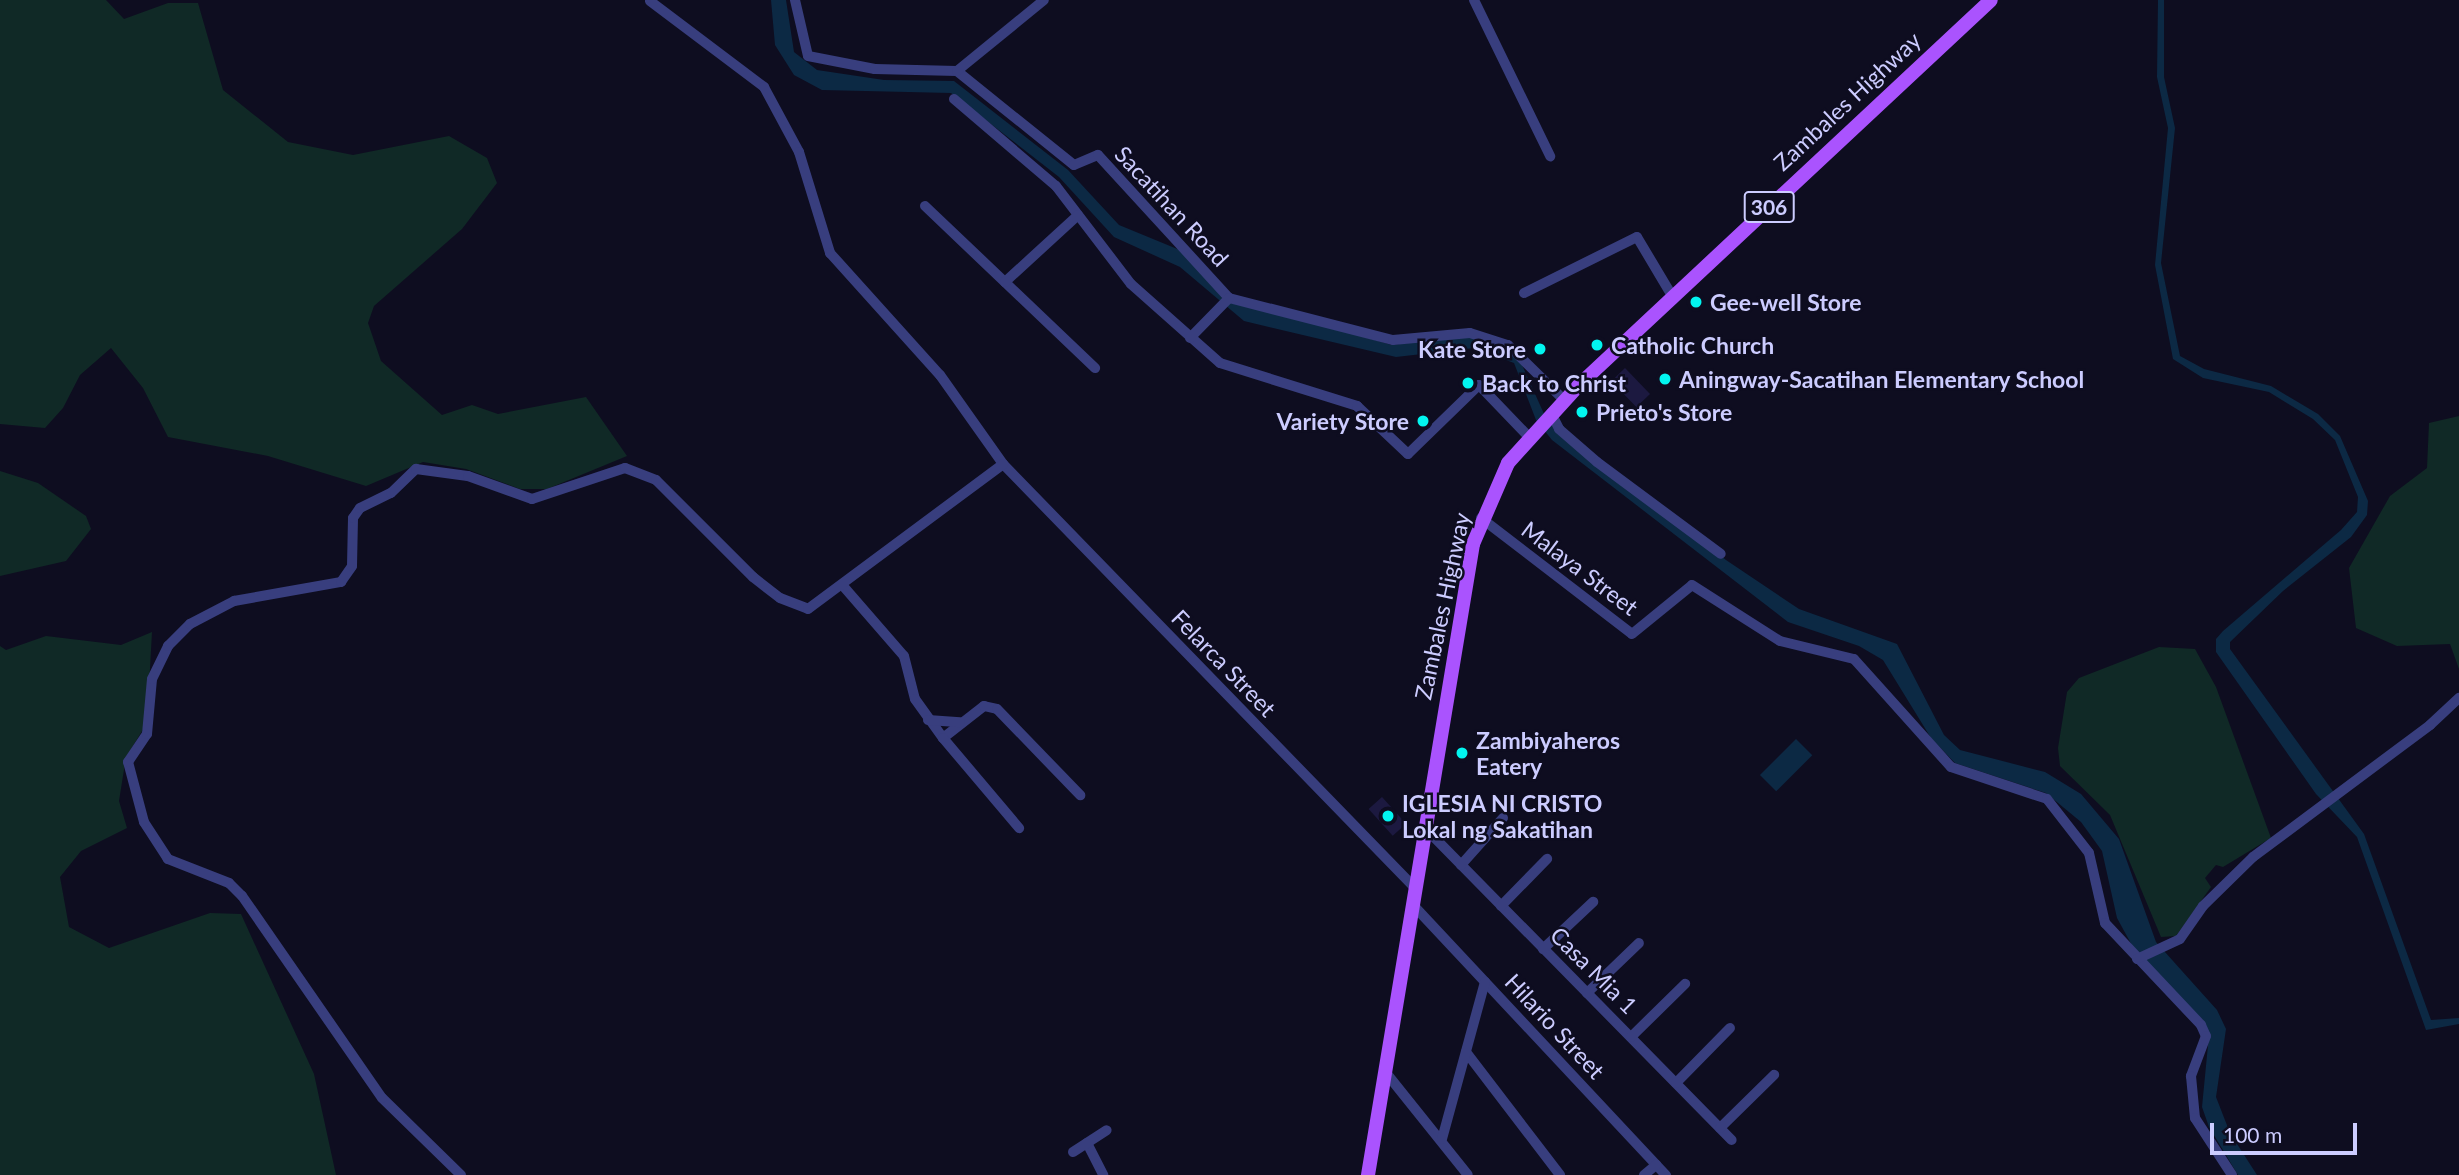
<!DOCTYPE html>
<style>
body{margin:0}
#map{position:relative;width:2459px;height:1175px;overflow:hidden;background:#0e0d20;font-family:Lato,sans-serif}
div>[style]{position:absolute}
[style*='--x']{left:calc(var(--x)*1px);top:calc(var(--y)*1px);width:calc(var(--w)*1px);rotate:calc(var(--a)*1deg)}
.green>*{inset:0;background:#102926}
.water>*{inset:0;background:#0c2944;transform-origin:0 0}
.building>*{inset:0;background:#1c1940;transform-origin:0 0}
.minor>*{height:10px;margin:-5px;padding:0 5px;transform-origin:5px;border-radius:5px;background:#383e7e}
.major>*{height:14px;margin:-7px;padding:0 7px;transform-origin:7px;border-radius:7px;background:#aa53fe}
.dots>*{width:19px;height:19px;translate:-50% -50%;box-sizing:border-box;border:4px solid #0e0d20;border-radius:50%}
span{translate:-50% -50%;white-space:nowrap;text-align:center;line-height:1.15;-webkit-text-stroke:5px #0e0d20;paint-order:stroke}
.shield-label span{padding:2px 5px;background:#0e0d20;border:2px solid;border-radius:5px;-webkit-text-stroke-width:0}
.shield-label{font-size:21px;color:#ccf;font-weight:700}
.street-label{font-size:23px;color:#ccf}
.poi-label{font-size:23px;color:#ccf;font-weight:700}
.left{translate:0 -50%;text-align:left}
.right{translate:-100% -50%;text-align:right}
.scale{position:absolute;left:2210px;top:1123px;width:147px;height:32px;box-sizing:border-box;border:4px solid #ccf;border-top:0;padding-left:9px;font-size:21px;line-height:24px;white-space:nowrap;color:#ccf;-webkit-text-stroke:5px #0e0d20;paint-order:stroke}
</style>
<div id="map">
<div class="green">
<i style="clip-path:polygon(0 0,106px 0,124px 19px,168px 3px,198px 3px,223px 90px,288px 142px,353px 155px,449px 136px,487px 158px,497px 183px,462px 229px,374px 306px,368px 323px,381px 361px,442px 415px,472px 405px,498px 414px,586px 397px,627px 456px,547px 489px,520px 489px,466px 469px,423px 462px,366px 486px,268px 456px,168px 437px,143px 388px,111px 348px,80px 375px,63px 408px,45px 428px,0 424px)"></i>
<i style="clip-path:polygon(2459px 416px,2459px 669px,2450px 644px,2397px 646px,2356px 628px,2349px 568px,2390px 496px,2427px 468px,2429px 423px)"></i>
<i style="clip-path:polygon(0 471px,38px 483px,86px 516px,91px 529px,66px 561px,0 576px)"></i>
<i style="clip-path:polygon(152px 632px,147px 723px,126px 757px,119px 801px,127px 828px,81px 851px,60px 877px,69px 927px,109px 948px,210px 913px,241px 914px,314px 1074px,336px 1175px,0 1175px,0 646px,6px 650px,46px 636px,121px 645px)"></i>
<i style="clip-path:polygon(2159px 647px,2195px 649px,2216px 687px,2271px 838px,2223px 867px,2216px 865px,2205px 878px,2211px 887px,2176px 936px,2161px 937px,2110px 815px,2060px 766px,2058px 748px,2067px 692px,2079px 678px)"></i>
</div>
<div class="water">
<i style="clip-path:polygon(771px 0,786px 0,794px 52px,817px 70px,884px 80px,954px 81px,1068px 170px,1119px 225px,1187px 253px,1240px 302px,1392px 345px,1472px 335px,1507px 348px,1522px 365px,1545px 416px,1726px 560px,1799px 609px,1897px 644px,1944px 735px,1960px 750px,2045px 772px,2081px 794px,2119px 839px,2156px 942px,2217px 1010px,2226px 1029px,2216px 1097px,2230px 1133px,2257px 1175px,2238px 1175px,2209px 1127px,2202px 1107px,2209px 1035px,2134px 949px,2117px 918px,2102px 851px,2081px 822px,2046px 793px,1955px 763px,1931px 738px,1883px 660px,1859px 646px,1788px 622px,1552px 440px,1536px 420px,1514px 363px,1474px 348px,1396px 357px,1244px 321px,1180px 267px,1114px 237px,1059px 177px,951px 93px,822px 90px,794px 75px,775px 45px)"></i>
<i style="clip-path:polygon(2158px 0,2164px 0,2164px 77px,2175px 128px,2161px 263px,2180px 356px,2204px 369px,2271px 386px,2318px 414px,2340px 436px,2368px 501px,2367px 515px,2351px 537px,2283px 591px,2230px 642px,2230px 649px,2364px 834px,2431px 1020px,2459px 1018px,2459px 1024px,2426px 1030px,2357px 837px,2316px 794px,2216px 652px,2216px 639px,2223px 631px,2341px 530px,2357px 512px,2358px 497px,2335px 440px,2313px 419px,2269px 392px,2203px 378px,2173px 359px,2155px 265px,2168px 128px,2157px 77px)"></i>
<i style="left:1796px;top:739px;width:23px;height:51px;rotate:45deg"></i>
</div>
<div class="building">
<i style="left:1625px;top:368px;width:36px;height:19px;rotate:46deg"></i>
<i style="left:1382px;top:797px;width:36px;height:18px;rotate:48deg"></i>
</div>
<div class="minor">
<i style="--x:795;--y:0;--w:57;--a:76.9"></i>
<i style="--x:808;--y:56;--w:68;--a:11"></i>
<i style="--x:875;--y:69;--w:82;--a:1.4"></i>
<i style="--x:957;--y:71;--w:150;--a:38.8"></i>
<i style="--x:1074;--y:165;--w:26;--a:-23"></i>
<i style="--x:1098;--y:155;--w:194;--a:47.5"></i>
<i style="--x:1229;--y:298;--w:169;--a:14.4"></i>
<i style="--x:1393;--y:340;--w:77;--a:-5.2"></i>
<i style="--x:1470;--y:333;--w:40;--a:18"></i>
<i style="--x:1508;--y:345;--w:78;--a:44.5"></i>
<i style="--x:1474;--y:0;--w:174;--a:64"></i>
<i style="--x:650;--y:1;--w:143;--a:37"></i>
<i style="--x:764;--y:87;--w:74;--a:61.7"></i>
<i style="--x:799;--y:152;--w:106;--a:72.9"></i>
<i style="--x:830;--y:253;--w:164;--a:48"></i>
<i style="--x:940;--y:375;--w:109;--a:54.7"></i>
<i style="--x:1003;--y:464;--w:594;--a:45.82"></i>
<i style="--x:957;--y:71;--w:112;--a:-39.2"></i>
<i style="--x:954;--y:99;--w:134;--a:40.5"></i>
<i style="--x:1056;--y:186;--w:123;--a:52.6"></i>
<i style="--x:1131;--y:284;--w:119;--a:41.6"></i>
<i style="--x:1220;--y:363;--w:144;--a:17.4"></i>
<i style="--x:1357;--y:406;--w:70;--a:43.3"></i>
<i style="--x:1408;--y:454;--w:99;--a:-44.2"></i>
<i style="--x:1479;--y:385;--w:71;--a:46.1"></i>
<i style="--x:925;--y:206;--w:235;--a:43.6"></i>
<i style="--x:1005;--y:282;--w:99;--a:-42.5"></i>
<i style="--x:1524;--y:293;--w:126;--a:-26.4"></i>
<i style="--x:1637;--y:237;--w:72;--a:59.2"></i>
<i style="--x:1190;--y:338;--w:56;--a:-45.7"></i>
<i style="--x:1551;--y:413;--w:18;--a:63"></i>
<i style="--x:1559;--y:429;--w:50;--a:41"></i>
<i style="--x:1597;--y:462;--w:154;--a:36.6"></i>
<i style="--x:1481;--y:518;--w:190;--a:37.5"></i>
<i style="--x:1632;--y:634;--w:77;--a:-39.2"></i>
<i style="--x:1692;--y:585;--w:104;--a:32.5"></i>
<i style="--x:1780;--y:641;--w:76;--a:13.7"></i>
<i style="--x:1854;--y:659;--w:145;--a:48.1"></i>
<i style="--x:1951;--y:767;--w:101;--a:18.4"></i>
<i style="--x:2047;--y:799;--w:68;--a:52.1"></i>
<i style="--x:2089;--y:853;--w:72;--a:77.1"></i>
<i style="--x:2105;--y:923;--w:140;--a:46.7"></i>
<i style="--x:2201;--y:1025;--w:12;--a:66"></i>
<i style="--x:2206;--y:1036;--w:43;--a:110.6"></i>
<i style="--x:2191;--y:1076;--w:42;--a:84.6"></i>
<i style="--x:2195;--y:1118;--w:68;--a:57"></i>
<i style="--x:844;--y:587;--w:91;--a:49"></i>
<i style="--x:904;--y:656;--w:44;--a:75.7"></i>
<i style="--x:915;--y:699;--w:48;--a:54.3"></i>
<i style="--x:943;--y:738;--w:52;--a:-38"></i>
<i style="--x:984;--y:706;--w:13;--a:13"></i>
<i style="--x:997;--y:709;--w:120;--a:46"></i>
<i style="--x:928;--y:720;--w:32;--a:4"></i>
<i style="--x:943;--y:738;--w:118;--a:49.8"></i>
<i style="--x:1426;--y:829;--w:436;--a:45.5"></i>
<i style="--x:1461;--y:865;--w:63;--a:-48.2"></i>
<i style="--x:1414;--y:906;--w:369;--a:46.9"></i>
<i style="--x:1501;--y:906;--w:66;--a:-45.6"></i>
<i style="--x:1543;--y:949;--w:69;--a:-43.2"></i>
<i style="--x:2137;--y:959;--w:47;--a:-24.9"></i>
<i style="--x:2180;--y:939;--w:40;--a:-55.1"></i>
<i style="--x:2203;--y:906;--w:70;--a:-44.4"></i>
<i style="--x:2253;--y:857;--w:221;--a:-36.7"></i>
<i style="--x:2430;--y:725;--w:40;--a:-43"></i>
<i style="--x:1587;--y:993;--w:72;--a:-43.9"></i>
<i style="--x:1631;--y:1037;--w:76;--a:-44.5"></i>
<i style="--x:1466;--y:1052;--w:155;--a:52.6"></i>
<i style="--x:1387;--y:1074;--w:129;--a:51.3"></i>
<i style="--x:1676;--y:1083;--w:77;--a:-45.5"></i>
<i style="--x:1720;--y:1128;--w:76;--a:-44.5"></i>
<i style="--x:1442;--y:1139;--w:163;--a:-74.7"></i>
<i style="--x:1087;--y:1143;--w:36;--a:63"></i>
<i style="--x:1073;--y:1152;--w:40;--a:-32.9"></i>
<i style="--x:461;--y:1175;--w:110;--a:-135.7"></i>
<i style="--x:382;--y:1098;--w:246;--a:-124.7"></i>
<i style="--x:242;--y:896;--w:18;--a:-135"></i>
<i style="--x:229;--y:883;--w:66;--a:-158.5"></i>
<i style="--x:168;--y:859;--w:44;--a:-123"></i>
<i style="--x:144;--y:822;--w:62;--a:-104.9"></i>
<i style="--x:128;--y:762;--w:34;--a:-56"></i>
<i style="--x:147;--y:734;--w:55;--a:-84.8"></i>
<i style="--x:152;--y:679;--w:37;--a:-64"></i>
<i style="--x:168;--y:646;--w:31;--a:-45"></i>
<i style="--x:190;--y:624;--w:50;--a:-27.6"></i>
<i style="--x:234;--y:601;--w:109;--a:-10.1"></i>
<i style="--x:341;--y:582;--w:19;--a:-55"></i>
<i style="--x:352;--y:566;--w:48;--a:-88.8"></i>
<i style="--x:353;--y:518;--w:12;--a:-55"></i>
<i style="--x:360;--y:508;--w:34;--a:-26"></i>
<i style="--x:391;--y:493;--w:35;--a:-44"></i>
<i style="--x:416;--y:469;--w:52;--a:7.7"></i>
<i style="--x:468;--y:476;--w:68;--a:19.8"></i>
<i style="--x:532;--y:499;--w:98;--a:-18.4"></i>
<i style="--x:625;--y:468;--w:33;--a:21"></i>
<i style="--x:656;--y:480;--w:137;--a:45"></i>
<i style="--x:753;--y:577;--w:34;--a:38"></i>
<i style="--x:780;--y:598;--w:30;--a:21"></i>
<i style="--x:808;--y:609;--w:243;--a:-36.6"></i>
<i style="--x:1644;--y:1175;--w:16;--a:-40"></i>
</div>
<div class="major">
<i style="--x:1368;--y:1175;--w:640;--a:-80.55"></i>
<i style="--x:1473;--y:544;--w:88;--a:-66.6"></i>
<i style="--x:1508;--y:463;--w:107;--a:-47.7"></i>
<i style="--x:1580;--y:384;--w:562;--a:-43.05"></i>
</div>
<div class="dots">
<i style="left:1696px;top:302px;background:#02f5f0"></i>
<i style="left:1597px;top:345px;background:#02f5f0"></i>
<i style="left:1540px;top:349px;background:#02f5f0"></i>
<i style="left:1665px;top:379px;background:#02f5f0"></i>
<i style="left:1468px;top:383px;background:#02f5f0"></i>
<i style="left:1582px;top:412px;background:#02f5f0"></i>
<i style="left:1423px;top:421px;background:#02f5f0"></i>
<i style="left:1462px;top:753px;background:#02f5f0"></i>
<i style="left:1388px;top:816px;background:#02f5f0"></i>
</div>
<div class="shield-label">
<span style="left:1769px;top:207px">306</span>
</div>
<div class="street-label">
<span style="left:1847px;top:101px;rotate:-43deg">Zambales Highway</span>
<span style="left:1172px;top:206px;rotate:47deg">Sacatihan Road</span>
<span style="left:1580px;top:568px;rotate:37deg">Malaya Street</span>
<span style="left:1442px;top:606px;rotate:-78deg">Zambales Highway</span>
<span style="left:1224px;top:663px;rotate:46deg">Felarca Street</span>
<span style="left:1594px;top:970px;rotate:45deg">Casa Mia 1</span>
<span style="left:1555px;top:1026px;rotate:47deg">Hilario Street</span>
</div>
<div class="poi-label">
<span class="left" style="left:1710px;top:302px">Gee-well Store</span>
<span class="left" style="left:1611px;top:345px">Catholic Church</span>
<span class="right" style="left:1526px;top:349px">Kate Store</span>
<span class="left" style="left:1679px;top:379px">Aningway-Sacatihan Elementary School</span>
<span class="left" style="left:1482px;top:383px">Back to Christ</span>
<span class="left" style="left:1596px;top:412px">Prieto's Store</span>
<span class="right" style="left:1409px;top:421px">Variety Store</span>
<span class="left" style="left:1476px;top:753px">Zambiyaheros<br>Eatery</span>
<span class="left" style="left:1402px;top:816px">IGLESIA NI CRISTO<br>Lokal ng Sakatihan</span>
</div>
<div class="scale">100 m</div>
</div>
